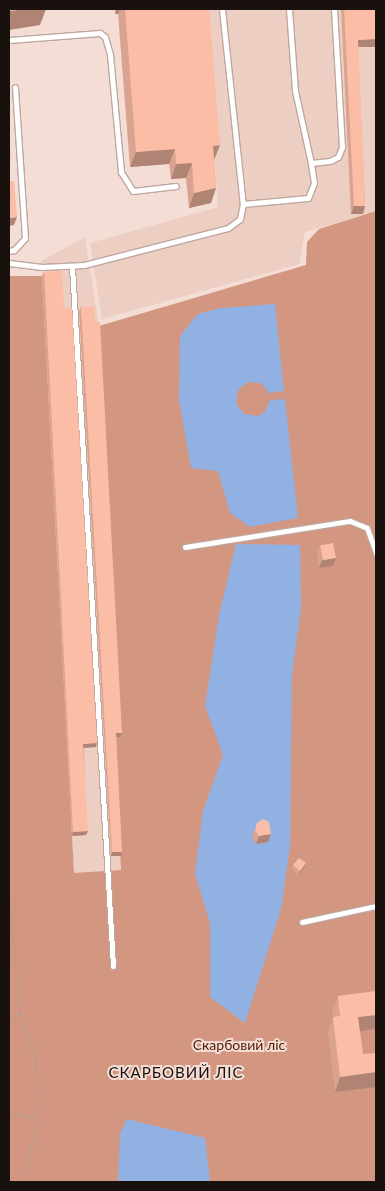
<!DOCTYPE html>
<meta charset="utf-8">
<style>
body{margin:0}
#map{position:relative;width:385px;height:1191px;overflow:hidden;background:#f4ddd4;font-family:Lato,sans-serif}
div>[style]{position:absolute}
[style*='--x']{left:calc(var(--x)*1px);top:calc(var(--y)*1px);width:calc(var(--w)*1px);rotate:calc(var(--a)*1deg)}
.built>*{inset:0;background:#edcec3}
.forest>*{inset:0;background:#d39681}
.water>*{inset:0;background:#91b1e2}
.path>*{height:2px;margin-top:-1px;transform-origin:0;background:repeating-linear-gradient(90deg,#b09d96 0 2.5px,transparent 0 5px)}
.roads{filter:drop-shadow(1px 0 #bda79f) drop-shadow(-1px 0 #bda79f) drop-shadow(0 1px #bda79f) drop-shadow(0 -1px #bda79f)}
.lane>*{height:5px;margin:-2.5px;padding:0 2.5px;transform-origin:2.5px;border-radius:2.5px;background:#fff}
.wall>*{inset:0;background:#d9a38f}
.shaded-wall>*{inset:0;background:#b08474}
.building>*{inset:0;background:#fcbda6;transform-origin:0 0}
span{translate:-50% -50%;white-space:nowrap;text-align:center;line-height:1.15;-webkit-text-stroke:4px #f4ddd4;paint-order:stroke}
.park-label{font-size:14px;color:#521b05}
.neighbourhood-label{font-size:15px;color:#19110e;letter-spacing:1px}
.frame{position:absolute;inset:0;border:10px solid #19110e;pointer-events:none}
</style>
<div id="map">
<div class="built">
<i style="clip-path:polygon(203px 9px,376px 9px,376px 211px,305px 232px,299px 264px,102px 319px,90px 243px,218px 207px)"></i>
<i style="clip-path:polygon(85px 237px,99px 326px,120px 737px,115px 738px,122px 870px,74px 874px,41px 261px)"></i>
</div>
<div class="forest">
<i style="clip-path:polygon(376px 211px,376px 1182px,9px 1182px,9px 276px,42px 276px,74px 873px,121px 870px,115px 737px,120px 737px,99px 326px,306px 265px,307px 242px,319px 229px)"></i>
</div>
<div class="water">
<i style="clip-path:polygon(275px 304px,284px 391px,269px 393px,261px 383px,248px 382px,238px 390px,236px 403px,244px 414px,257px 416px,264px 413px,270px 400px,285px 399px,298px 518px,250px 527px,230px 513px,218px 471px,191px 468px,179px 400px,180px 336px,198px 314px,220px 308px)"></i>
<i style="clip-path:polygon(evenodd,236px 544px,300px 545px,301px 608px,292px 674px,290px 847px,281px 909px,245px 1023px,210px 997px,210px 923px,195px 874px,203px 811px,223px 755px,205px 706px,219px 615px,236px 544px,254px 831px,269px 836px,268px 842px,256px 844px,252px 838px,254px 831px)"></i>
<i style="clip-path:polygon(127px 1119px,205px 1138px,210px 1182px,118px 1182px,120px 1134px)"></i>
</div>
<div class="path">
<i style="--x:9;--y:891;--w:123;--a:84.9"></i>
<i style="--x:20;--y:1014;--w:48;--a:70.4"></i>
<i style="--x:36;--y:1059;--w:61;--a:88.1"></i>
<i style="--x:38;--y:1120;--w:64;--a:102.7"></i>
<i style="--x:9;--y:1021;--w:13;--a:-32"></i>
<i style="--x:9;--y:1112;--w:30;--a:15"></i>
</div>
<div class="roads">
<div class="lane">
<i style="--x:222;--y:9;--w:196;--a:83.9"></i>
<i style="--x:289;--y:9;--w:82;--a:85.8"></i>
<i style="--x:295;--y:91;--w:74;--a:77.5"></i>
<i style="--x:9;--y:40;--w:91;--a:-4.4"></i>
<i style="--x:100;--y:33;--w:6;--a:39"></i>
<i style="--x:105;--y:37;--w:19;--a:74"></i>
<i style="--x:110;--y:55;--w:118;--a:84.6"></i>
<i style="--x:121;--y:172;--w:22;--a:58"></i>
<i style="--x:133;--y:191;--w:43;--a:-6.6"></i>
<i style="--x:9;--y:251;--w:5;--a:-11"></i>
<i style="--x:14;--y:250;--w:16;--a:-47"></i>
<i style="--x:25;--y:238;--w:151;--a:-93.8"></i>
<i style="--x:9;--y:263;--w:33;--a:7"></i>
<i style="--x:42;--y:267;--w:42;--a:-2.7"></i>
<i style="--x:84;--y:265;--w:149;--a:-14.4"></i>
<i style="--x:228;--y:228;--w:15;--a:-37"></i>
<i style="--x:240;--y:219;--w:15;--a:-79"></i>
<i style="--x:243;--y:204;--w:65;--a:-5.3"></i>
<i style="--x:308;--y:198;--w:16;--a:-68"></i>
<i style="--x:314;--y:183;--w:20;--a:-99"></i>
<i style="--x:311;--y:163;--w:19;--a:-6"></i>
<i style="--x:330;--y:161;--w:9;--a:-27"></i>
<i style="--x:338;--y:157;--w:11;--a:-68"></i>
<i style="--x:342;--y:147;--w:138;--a:-93.3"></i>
<i style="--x:72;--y:267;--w:700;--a:86.64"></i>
<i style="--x:185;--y:547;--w:167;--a:-9"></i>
<i style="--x:350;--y:521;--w:18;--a:22"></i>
<i style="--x:367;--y:528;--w:27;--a:70"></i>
<i style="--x:302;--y:922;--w:76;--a:-12.2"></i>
</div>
</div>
<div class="wall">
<i style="clip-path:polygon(115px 9px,209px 9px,214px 160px,216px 188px,211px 203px,189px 208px,186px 178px,171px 179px,169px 164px,130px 167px,118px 14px,115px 14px)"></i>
<i style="clip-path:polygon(341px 9px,376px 9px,376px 47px,358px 47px,365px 206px,363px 214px,351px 214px)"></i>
<i style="clip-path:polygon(44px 272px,64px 308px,96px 747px,84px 748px,86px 835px,72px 836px,42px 276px)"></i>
<i style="clip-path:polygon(81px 307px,120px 737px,116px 737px,121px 856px,111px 856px,79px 311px)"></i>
<i style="clip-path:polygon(320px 545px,336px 558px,333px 566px,319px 568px,317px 553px)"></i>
<i style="clip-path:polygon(257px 823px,268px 842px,256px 844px,252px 838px)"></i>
<i style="clip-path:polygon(306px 863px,304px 868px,298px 875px,292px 869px,293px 865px)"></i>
<i style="clip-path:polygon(376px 991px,376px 1029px,360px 1031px,363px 1054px,335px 1092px,328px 1032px,333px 1018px,332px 1011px,338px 996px)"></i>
</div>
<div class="shaded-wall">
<i style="clip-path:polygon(25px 9px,46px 9px,40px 25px,9px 30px,9px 11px)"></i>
<i style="clip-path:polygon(117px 9px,120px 9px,118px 14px,115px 14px)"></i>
<i style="clip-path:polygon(376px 39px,376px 47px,355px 47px,358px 40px)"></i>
<i style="clip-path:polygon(220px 145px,214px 160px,213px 146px)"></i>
<i style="clip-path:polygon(175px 149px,169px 164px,130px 167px,136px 152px)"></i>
<i style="clip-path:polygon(192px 163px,186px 178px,171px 179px,176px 164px)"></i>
<i style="clip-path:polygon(216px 188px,211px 203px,189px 208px,194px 193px)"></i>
<i style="clip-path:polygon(354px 206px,365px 206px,363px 214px,351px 214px)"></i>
<i style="clip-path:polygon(17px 217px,14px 225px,9px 226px,9px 218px)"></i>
<i style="clip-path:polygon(336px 558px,333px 566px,319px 568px,322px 560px)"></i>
<i style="clip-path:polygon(116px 733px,122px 733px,120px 737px,115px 737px)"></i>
<i style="clip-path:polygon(97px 743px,96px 747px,82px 748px,83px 744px)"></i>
<i style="clip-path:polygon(88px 831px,86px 835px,72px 836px,73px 832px)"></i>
<i style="clip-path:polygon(271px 834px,268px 842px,256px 844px,259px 836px)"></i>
<i style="clip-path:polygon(112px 852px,122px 852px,121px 856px,111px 856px)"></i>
<i style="clip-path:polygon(306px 863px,304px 868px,298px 875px,300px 871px)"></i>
<i style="clip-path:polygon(376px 1015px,376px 1029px,353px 1032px,358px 1017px)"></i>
<i style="clip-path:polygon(376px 1072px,376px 1087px,335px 1092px,340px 1077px)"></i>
</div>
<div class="building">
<i style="clip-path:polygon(9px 9px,25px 9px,9px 11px)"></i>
<i style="clip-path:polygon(125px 9px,209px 9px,220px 145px,213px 146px,216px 188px,194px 193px,192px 163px,176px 164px,175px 149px,136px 152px)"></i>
<i style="clip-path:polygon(344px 9px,376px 9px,376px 39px,358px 40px,365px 206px,354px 206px)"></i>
<i style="clip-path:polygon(9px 137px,11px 161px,9px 162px)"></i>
<i style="clip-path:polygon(9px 181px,14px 181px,17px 217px,9px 218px)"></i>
<i style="clip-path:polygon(62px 271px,64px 308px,72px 308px,97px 743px,83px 744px,88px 831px,73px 832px,44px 272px)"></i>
<i style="clip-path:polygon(81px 307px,94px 307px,95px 322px,100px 322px,122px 733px,116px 733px,122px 852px,112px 852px)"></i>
<i style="left:333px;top:543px;width:15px;height:13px;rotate:79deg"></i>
<i style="clip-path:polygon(263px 819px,269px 822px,271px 834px,259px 836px,255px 830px,257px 823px)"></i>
<i style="clip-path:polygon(299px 858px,306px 863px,300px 871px,293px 865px)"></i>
<i style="clip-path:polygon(376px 991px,376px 1015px,358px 1017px,363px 1054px,376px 1053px,376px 1072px,340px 1077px,333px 1017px,340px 1016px,338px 996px)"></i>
</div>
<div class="park-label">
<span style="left:239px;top:1045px">Скарбовий ліс</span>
</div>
<div class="neighbourhood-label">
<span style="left:176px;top:1073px">СКАРБОВИЙ ЛІС</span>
</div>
<div class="frame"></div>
</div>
